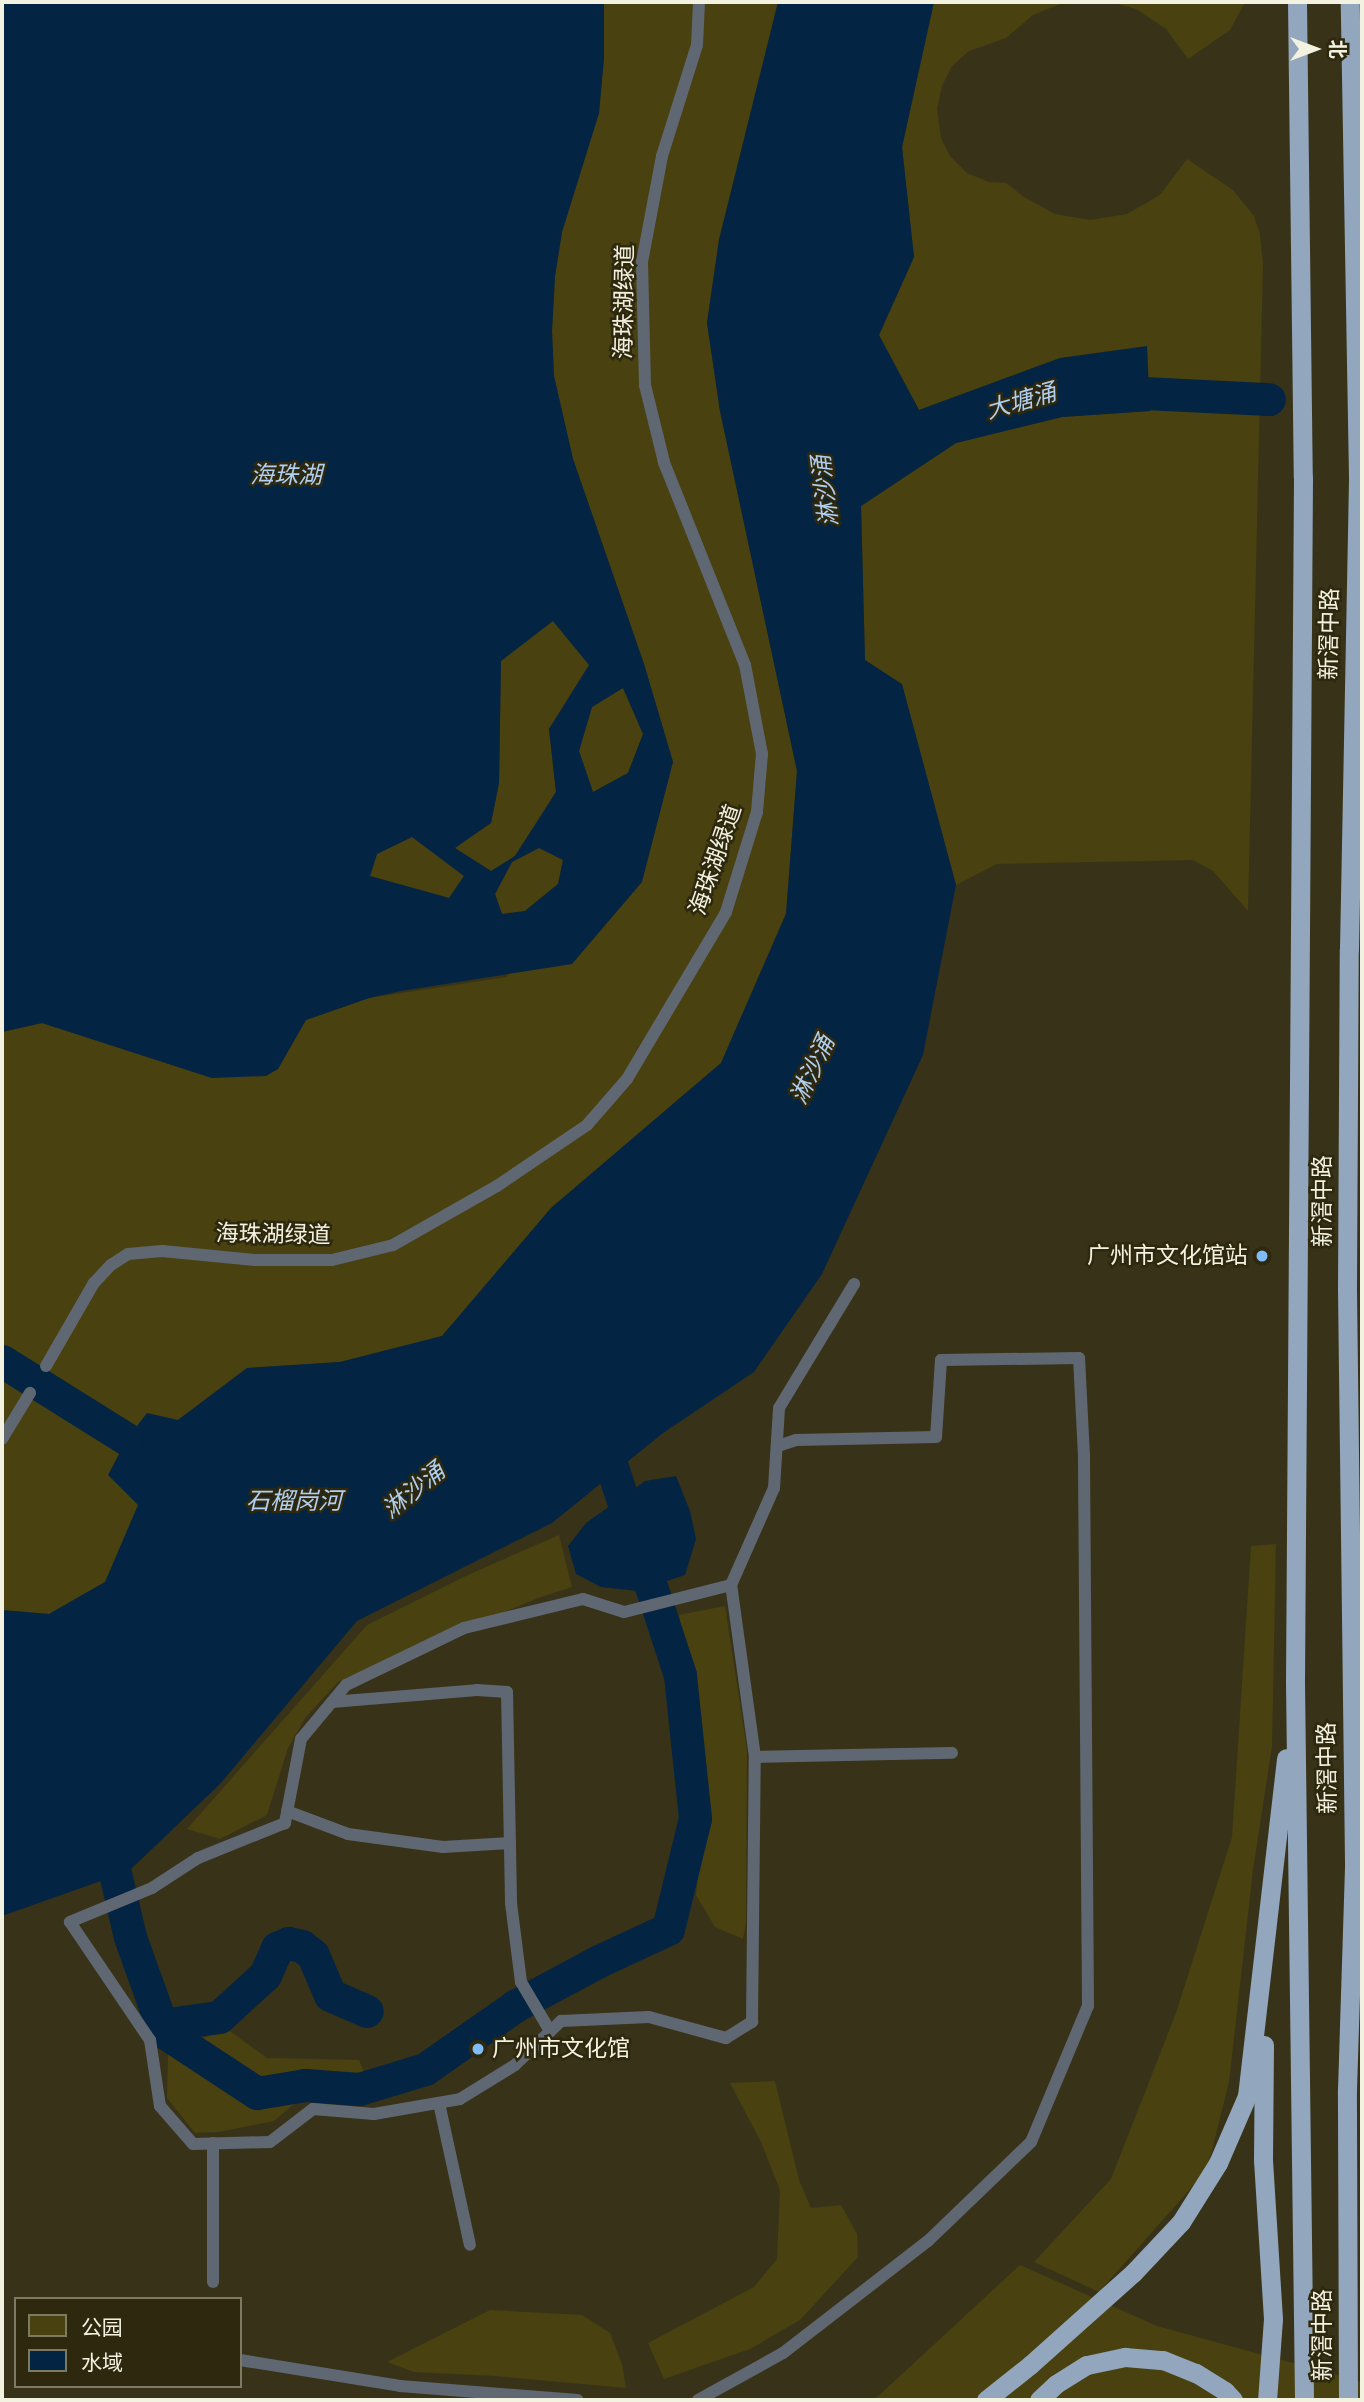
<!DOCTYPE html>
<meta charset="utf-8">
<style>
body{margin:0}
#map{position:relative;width:1364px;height:2402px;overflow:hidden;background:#383318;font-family:"Sofia Sans Condensed","Noto Sans SC",sans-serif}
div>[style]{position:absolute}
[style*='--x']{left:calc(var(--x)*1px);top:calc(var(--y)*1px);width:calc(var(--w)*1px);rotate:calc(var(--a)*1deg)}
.green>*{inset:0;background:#494110}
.water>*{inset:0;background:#032443}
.river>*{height:33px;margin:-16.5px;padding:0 16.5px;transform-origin:16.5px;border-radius:16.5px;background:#032443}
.pedestrian>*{height:12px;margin:-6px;padding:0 6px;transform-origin:6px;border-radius:6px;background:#5f6872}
.trunk>*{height:19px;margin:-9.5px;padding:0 9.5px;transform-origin:9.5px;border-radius:9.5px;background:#92a6bd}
.dots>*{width:19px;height:19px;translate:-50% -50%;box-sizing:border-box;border:4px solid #2e290e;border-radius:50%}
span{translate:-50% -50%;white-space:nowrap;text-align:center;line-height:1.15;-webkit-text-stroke:5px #2e290e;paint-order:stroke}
.street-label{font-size:23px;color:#f3f1e0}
.poi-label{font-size:23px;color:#f3f1e0}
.right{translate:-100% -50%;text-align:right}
.left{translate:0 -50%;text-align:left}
.water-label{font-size:24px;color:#afcef0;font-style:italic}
.frame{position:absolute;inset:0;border:4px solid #f3f1e0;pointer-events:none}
.legend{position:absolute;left:14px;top:2297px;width:228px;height:91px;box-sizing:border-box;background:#2e290e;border:2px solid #7d7962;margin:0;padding:9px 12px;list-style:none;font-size:21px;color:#f3f1e0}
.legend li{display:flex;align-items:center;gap:14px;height:35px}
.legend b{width:35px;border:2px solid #7d7962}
.north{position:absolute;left:1280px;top:14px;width:70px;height:70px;-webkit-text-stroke:5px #2e290e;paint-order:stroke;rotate:90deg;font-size:19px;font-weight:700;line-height:28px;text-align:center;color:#f3f1e0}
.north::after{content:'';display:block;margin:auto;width:24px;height:32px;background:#f3f1e0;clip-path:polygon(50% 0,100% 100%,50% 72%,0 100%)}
</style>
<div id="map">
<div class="green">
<i style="clip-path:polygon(604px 2px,778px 2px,719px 239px,707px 323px,720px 411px,797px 771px,786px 913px,721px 1063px,551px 1208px,442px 1336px,340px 1362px,247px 1368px,178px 1420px,105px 1582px,49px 1614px,2px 1610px,2px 1032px,42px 1023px,212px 1078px,306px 1020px,369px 998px,506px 977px,673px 762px,644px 664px,573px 459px,554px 376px,552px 331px,555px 276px,562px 232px,599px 113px,604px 58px)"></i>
<i style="clip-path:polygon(934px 2px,1065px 2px,1033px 15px,1006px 38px,969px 51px,952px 66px,942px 86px,937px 109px,941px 138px,950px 156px,967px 173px,989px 182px,1006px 183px,1024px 197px,1055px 214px,1090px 220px,1127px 214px,1160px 195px,1187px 159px,1233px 190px,1254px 216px,1260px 234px,1263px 264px,1248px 911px,1213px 871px,1193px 860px,997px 864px,956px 885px,902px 685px,865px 660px,861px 506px,956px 443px,1062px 417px,1150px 411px,1060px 358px,919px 410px,879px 335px,914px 257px,902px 147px)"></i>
<i style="clip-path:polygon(1111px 2px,1245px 2px,1230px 30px,1188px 59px,1166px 29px,1136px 9px)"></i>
<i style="clip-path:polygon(553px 621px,590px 665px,549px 729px,556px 792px,515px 856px,491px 871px,454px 848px,491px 823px,499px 783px,501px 661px)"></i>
<i style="clip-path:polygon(623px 688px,643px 734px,628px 773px,593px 792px,579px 751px,592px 707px)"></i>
<i style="clip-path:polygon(412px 836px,464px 876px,449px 898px,370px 876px,377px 854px)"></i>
<i style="clip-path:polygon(539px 847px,563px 860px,558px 884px,525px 911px,502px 914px,495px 894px,512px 862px)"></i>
<i style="clip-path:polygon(559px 1535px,572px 1587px,538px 1598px,338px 1682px,306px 1717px,288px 1748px,267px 1815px,220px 1839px,187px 1829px,367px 1625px,470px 1574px)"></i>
<i style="clip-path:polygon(1276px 1544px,1272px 1746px,1253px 1870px,1229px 2082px,1207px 2170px,1099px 2292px,1034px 2262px,1111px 2179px,1176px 2013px,1232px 1837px,1251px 1546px)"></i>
<i style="clip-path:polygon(725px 1606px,747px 1750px,746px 1923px,743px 1939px,715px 1927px,696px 1895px,701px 1849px,701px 1777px,679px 1615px)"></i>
<i style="clip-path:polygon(227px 2029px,267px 2058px,359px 2060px,376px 2099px,300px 2099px,274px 2121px,219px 2132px,195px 2133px,167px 2098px,168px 2051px)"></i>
<i style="clip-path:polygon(775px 2081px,799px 2180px,811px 2208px,841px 2205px,857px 2234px,858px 2257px,800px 2320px,750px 2349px,664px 2379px,648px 2343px,754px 2287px,777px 2259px,780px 2190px,761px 2142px,730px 2083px)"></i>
<i style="clip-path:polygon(1020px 2265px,1157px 2326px,1362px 2382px,1362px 2400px,874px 2400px)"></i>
<i style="clip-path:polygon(490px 2310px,582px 2315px,610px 2333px,622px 2364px,626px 2388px,495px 2376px,414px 2372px,387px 2362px)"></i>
</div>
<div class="water">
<i style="clip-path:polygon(evenodd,2px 2px,604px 2px,604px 58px,599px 113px,562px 232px,555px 276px,552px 331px,554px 376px,573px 459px,644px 664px,673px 762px,642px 882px,572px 964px,401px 991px,369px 998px,306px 1020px,278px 1069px,266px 1076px,212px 1078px,42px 1023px,2px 1032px,2px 2px,553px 621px,589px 665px,549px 729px,556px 792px,515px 856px,491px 871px,455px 848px,491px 823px,499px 783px,501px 661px,553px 621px,2px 2px,623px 688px,643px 734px,628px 773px,593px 792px,579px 751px,592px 707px,623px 688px,2px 2px,412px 837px,464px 876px,449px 898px,370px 876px,377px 854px,412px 837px,2px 2px,539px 848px,563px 860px,558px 884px,525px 911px,502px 914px,495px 894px,512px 862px,539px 848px)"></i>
<i style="clip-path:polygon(778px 2px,934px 2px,902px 147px,914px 257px,879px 335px,919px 410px,1060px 358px,1147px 346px,1150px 411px,1062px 417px,956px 443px,861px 506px,865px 660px,902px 684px,956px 885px,923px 1055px,822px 1274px,754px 1372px,663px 1433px,552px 1523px,357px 1621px,220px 1784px,129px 1871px,2px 1916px,2px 1610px,49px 1614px,105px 1582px,138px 1505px,108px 1475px,127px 1439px,147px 1413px,178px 1420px,247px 1368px,340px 1362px,442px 1336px,551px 1208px,721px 1063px,786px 914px,797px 771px,720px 411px,707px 323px,719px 240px)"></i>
<i style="clip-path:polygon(676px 1476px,690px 1511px,696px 1539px,685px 1575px,637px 1591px,601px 1587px,576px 1574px,568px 1546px,586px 1523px,645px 1481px)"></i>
</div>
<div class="river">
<i style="--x:1103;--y:391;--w:166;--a:2.8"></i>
<i style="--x:2;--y:1361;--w:147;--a:32"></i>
<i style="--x:105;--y:1831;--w:109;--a:76.7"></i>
<i style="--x:130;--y:1937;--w:101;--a:70.3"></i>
<i style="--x:164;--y:2032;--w:111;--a:33.3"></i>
<i style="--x:257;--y:2093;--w:49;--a:-9.5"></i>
<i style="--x:305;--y:2085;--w:54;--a:4.2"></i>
<i style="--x:359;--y:2089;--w:69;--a:-16.9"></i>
<i style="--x:425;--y:2069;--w:110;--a:-35"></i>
<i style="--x:515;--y:2006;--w:95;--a:-28.2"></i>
<i style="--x:599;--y:1961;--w:76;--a:-24.9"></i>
<i style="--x:668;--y:1929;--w:114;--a:-76.3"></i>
<i style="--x:695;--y:1818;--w:144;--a:-96"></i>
<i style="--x:680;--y:1675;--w:258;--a:-108.1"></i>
<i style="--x:161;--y:2025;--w:59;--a:-7.9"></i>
<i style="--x:219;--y:2017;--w:62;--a:-42.4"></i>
<i style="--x:265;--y:1975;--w:30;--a:-66"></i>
<i style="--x:277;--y:1948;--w:12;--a:-24"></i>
<i style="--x:288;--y:1943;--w:14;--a:12"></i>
<i style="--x:302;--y:1946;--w:14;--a:39"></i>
<i style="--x:313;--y:1955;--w:43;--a:67"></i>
<i style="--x:330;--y:1995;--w:40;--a:23.4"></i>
</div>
<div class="pedestrian">
<i style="--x:46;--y:1366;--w:96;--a:-60"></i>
<i style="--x:94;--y:1283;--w:25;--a:-47"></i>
<i style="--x:111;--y:1265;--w:20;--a:-33"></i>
<i style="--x:128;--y:1254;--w:34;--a:-5"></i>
<i style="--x:162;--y:1251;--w:93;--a:5.5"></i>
<i style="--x:255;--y:1260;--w:77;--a:0"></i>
<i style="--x:332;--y:1260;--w:63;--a:-13.8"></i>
<i style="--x:393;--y:1245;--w:120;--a:-29.6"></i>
<i style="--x:497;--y:1186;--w:109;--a:-34.1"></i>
<i style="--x:587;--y:1125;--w:61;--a:-49"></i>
<i style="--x:627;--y:1079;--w:194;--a:-59.3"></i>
<i style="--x:726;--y:912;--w:105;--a:-72.8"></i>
<i style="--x:757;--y:812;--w:58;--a:-85.1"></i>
<i style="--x:762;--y:754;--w:91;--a:-100.8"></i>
<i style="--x:745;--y:665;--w:219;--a:-111.8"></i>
<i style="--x:664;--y:462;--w:79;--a:-103.9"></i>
<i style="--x:645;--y:385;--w:123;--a:-91.4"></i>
<i style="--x:642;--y:262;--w:108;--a:-79.3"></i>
<i style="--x:662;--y:156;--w:116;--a:-72.5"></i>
<i style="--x:697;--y:45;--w:43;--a:-87.3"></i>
<i style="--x:2;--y:1439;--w:54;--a:-58.7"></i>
<i style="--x:731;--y:1585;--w:110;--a:165.8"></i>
<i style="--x:624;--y:1612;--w:43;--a:-162.4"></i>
<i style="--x:583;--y:1599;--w:122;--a:166.3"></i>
<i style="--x:464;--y:1628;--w:131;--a:154.2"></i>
<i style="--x:346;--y:1685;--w:70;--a:129.8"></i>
<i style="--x:301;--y:1739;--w:86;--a:100.8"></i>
<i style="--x:285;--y:1823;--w:94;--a:158.1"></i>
<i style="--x:198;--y:1858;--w:55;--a:146.9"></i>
<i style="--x:152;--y:1888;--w:89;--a:157.5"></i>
<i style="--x:70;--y:1922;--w:143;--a:55.9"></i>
<i style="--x:150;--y:2040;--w:67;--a:81.4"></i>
<i style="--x:160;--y:2106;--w:50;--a:49"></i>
<i style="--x:193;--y:2144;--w:77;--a:-1.5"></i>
<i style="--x:270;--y:2142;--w:54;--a:-37.5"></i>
<i style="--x:313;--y:2109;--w:61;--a:4.7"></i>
<i style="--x:374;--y:2114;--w:87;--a:-9.9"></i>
<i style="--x:460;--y:2099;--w:65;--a:-31.7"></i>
<i style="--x:515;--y:2065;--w:64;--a:-43.7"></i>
<i style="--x:561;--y:2021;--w:88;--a:-2.6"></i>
<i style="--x:649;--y:2017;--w:80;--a:15.3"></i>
<i style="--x:726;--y:2038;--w:31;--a:-32"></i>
<i style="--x:752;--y:2022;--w:265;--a:-89.4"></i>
<i style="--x:755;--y:1757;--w:174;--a:-97.9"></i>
<i style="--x:731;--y:1585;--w:106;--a:-66.1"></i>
<i style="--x:774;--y:1488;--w:80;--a:-86.4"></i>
<i style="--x:779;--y:1408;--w:145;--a:-58.8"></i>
<i style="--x:332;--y:1702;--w:145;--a:-4.7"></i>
<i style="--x:477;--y:1690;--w:30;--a:4"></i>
<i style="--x:507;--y:1692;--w:211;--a:88.9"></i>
<i style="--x:511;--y:1903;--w:80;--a:82.8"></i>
<i style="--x:521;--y:1982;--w:57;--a:59.4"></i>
<i style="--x:755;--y:1757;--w:197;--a:-1.2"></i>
<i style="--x:287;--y:1811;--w:65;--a:20.7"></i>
<i style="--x:348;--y:1834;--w:96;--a:7.8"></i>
<i style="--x:443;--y:1847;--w:67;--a:-3.4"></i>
<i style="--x:439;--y:2103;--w:145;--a:77.7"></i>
<i style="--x:213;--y:2143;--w:139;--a:90"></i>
<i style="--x:240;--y:2360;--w:162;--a:9.2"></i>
<i style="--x:400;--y:2386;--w:178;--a:4.5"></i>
<i style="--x:698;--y:2400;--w:97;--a:-28.9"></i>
<i style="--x:783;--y:2353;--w:183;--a:-37.7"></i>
<i style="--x:928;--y:2241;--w:143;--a:-43.9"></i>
<i style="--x:1031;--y:2142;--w:147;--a:-67.3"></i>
<i style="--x:1088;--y:2006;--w:550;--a:-90.42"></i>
<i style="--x:1084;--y:1456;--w:98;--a:-92.9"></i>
<i style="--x:1079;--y:1358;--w:138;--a:179.2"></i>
<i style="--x:941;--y:1360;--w:77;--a:93.7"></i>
<i style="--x:936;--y:1437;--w:140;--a:178.8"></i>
<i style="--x:796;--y:1440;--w:20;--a:162"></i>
</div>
<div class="trunk">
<i style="--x:1297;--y:2;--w:476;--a:89.3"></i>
<i style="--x:1303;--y:478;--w:1204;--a:90.38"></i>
<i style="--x:1295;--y:1682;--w:718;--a:89.28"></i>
<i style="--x:1264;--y:2045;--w:115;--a:90.5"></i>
<i style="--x:1263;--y:2160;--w:159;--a:86.4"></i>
<i style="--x:1273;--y:2319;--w:81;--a:94.2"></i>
<i style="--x:986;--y:2400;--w:56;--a:-38.5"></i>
<i style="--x:1030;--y:2365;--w:138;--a:-41.8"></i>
<i style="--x:1133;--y:2273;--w:70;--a:-46.7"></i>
<i style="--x:1181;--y:2222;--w:70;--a:-57.9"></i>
<i style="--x:1218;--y:2163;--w:73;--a:-66.6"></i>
<i style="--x:1247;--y:2096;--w:340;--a:-83.4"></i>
<i style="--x:1039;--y:2400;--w:23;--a:-43"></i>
<i style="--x:1056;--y:2384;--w:36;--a:-32"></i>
<i style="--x:1087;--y:2365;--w:39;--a:-12"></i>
<i style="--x:1125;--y:2357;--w:38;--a:5"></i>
<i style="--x:1163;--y:2360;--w:35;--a:22"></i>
<i style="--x:1196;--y:2373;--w:34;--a:32"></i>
<i style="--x:1225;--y:2391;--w:12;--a:48"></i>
<i style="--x:1348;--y:2400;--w:310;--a:-90.2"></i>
<i style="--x:1347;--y:2090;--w:228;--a:-88.2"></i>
<i style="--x:1354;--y:1862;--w:573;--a:-90.7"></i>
<i style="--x:1347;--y:1289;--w:340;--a:-89.7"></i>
<i style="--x:1349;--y:949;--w:472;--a:-88.9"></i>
<i style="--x:1358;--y:477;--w:475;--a:-91"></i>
</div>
<div class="dots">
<i style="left:1262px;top:1256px;background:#81bcfa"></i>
<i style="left:478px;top:2049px;background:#81bcfa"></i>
</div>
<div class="street-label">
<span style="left:625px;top:302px;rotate:-89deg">海珠湖绿道</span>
<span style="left:1330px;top:634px;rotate:-89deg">新滘中路</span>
<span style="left:716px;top:860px;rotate:-71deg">海珠湖绿道</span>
<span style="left:1323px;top:1201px;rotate:-90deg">新滘中路</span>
<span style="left:273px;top:1235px;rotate:1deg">海珠湖绿道</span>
<span style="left:1328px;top:1768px;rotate:-91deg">新滘中路</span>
<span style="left:1323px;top:2335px;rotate:-90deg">新滘中路</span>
</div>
<div class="poi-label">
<span class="right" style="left:1248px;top:1256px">广州市文化馆站</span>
<span class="left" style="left:492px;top:2049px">广州市文化馆</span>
</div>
<div class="water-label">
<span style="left:1021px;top:402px;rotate:-16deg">大塘涌</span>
<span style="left:286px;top:476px">海珠湖</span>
<span style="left:826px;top:491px;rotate:-97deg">淋沙涌</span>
<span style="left:813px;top:1070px;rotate:-65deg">淋沙涌</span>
<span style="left:414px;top:1491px;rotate:-39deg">淋沙涌</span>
<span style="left:294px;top:1502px">石榴岗河</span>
</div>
<div class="frame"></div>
<ul class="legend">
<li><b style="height:19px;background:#494110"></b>公园</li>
<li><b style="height:19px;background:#032443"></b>水域</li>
</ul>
<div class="north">北</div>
</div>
